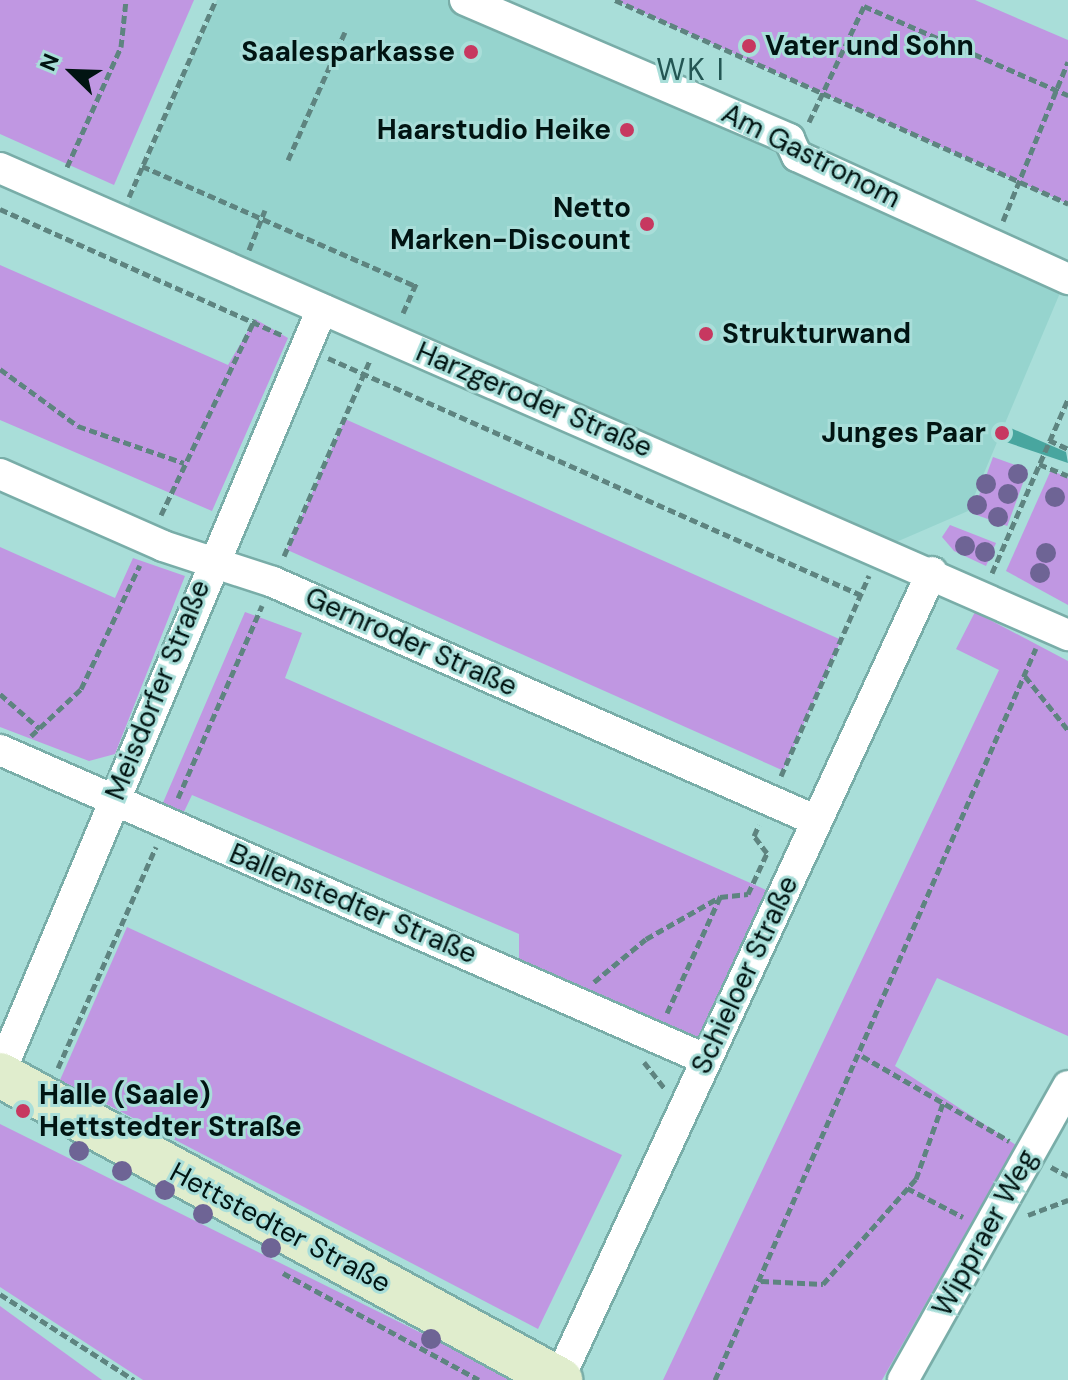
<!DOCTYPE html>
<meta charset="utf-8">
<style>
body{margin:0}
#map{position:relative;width:1068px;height:1380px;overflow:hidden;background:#a9ded9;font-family:"DM Sans",sans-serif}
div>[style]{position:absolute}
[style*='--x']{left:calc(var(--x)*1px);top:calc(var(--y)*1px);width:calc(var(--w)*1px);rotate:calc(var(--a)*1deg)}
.built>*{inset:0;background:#96d4ce}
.green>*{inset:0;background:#c097e2;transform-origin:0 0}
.water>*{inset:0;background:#48a69f}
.path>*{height:5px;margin-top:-2.5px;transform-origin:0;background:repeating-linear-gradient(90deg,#5e8480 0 8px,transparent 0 12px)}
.roads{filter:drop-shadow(2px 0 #79ada8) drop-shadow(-2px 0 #79ada8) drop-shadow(0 2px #79ada8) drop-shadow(0 -2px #79ada8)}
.street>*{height:30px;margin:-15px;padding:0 15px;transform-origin:15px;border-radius:15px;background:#fff}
.secondary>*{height:44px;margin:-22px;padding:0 22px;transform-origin:22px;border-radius:22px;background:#e0edcd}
.trees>*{width:20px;height:20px;margin:-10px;border-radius:50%;background:#6e6495}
.dots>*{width:22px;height:22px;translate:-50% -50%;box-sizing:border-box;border:4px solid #a9ded9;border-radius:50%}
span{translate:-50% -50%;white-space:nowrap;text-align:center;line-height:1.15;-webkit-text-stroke:6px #a9ded9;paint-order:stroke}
.poi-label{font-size:28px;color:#011412;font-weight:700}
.left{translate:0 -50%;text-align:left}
.right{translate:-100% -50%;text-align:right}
.street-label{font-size:28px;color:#011412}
.neighbourhood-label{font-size:30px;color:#235653;letter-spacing:2px}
.north{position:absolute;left:32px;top:32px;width:80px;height:80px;-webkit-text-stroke:6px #a9ded9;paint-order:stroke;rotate:293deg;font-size:22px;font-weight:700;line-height:32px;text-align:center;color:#011412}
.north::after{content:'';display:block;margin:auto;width:28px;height:36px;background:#011412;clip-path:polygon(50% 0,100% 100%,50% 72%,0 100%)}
</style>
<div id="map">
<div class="built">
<i style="clip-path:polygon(217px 0,465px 0,1068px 274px,968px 511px,880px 549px,123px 217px)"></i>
</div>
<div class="green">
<i style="clip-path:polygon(0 0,194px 0,114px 185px,0 134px)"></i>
<i style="clip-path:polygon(615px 0,975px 0,1068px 40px,1068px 204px)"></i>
<i style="clip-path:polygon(0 265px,228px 365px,255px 319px,288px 338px,212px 511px,0 420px)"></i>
<i style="left:345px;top:419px;width:543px;height:143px;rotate:24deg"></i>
<i style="left:993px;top:457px;width:37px;height:60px;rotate:20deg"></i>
<i style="clip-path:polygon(1051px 470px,1068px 478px,1068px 605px,1006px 571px)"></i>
<i style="clip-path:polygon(950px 525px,996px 543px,986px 566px,954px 551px,942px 537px)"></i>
<i style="clip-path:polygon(0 547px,115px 598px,133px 558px,185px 576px,115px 754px,89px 761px,0 727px)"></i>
<i style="clip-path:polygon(245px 612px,302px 633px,285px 678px,766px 890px,699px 1040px,519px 966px,519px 934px,192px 795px,182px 816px,162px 805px)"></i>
<i style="clip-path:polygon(975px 612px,1068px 661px,1068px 1036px,937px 978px,895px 1066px,1016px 1145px,882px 1380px,663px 1380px,999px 670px,956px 649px)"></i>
<i style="clip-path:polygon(127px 927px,622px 1155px,538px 1329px,60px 1080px)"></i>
<i style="clip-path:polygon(0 1124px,516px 1380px,143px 1380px,0 1287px)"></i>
<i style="clip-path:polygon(0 1306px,102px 1380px,0 1380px)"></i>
</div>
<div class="water">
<i style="clip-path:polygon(1006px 426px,1066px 452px,1068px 463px,1000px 440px)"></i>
</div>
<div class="path">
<i style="--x:615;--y:0;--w:497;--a:24.2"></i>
<i style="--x:809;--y:122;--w:128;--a:-64.6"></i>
<i style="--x:864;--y:6;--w:223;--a:23.6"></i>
<i style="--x:288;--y:160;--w:140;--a:-66"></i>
<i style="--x:142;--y:166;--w:298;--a:23.7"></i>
<i style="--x:67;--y:167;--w:132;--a:-65.8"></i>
<i style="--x:121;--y:47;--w:47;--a:-83.9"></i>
<i style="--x:129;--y:197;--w:215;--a:-66.2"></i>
<i style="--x:0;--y:209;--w:311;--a:24.1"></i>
<i style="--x:1003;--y:221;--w:172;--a:-67.8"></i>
<i style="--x:249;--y:250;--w:43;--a:-68.2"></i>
<i style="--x:403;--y:313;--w:34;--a:-66"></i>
<i style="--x:328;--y:358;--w:583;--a:23.97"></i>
<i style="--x:0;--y:369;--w:97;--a:36.2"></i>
<i style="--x:78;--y:426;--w:112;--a:19.2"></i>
<i style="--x:1049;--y:440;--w:21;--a:25"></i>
<i style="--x:1039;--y:464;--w:31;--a:22"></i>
<i style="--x:161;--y:515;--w:217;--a:-64.4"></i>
<i style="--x:284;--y:556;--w:214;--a:-66.3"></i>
<i style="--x:992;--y:573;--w:190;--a:-66.4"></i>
<i style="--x:1025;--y:676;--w:69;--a:51.5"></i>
<i style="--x:0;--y:694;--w:53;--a:41.2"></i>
<i style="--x:31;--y:736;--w:69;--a:-43.2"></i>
<i style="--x:81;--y:689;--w:137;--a:-64.6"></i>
<i style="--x:781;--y:776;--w:219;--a:-66.3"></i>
<i style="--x:178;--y:798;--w:210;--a:-66.4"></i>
<i style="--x:594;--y:982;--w:67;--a:-39.6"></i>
<i style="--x:646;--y:939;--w:85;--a:-29.6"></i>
<i style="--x:667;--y:1013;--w:128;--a:-65.4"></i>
<i style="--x:720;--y:897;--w:28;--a:-6"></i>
<i style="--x:748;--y:894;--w:45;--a:-65.1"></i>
<i style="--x:767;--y:853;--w:21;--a:-127"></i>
<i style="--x:754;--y:836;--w:12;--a:-66"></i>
<i style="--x:862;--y:1056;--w:170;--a:30"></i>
<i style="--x:644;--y:1062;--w:34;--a:52"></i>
<i style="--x:58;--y:1068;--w:242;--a:-66.1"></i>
<i style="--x:1051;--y:1167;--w:19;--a:28"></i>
<i style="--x:907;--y:1188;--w:63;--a:27.4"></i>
<i style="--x:1028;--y:1215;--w:43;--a:-20.6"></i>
<i style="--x:283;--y:1273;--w:223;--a:28.6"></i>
<i style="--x:761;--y:1281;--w:62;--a:2.8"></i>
<i style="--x:823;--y:1284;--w:140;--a:-48.5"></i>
<i style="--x:916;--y:1179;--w:81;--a:-70.4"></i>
<i style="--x:0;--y:1294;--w:159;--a:32.7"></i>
<i style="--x:715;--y:1380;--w:799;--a:-66.32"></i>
</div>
<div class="roads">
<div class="street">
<i style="--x:465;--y:0;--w:353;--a:23.2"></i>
<i style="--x:789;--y:139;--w:19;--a:65"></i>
<i style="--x:797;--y:156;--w:298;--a:24.4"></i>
<i style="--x:0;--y:168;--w:1166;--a:23.62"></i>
<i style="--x:0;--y:474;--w:178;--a:23.8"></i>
<i style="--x:163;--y:546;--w:116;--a:18.1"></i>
<i style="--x:273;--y:582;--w:594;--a:23.72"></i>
<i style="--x:0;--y:750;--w:770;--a:23.67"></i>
<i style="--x:0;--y:1073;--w:829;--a:-67.15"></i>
<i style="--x:559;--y:1379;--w:889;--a:-65.19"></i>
<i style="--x:903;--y:1380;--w:337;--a:-60.7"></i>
</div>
<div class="secondary">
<i style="--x:0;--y:1075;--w:638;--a:28.57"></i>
</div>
</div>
<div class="trees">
<i style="left:1018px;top:474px"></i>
<i style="left:986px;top:484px"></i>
<i style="left:1008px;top:494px"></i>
<i style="left:1055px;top:497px"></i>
<i style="left:977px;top:505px"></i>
<i style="left:998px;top:517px"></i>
<i style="left:965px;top:546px"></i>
<i style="left:985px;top:552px"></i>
<i style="left:1046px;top:553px"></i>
<i style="left:1040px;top:573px"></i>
<i style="left:79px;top:1151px"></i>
<i style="left:122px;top:1171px"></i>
<i style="left:165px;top:1190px"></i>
<i style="left:203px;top:1214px"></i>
<i style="left:271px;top:1248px"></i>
<i style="left:431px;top:1339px"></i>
</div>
<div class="dots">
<i style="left:749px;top:46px;background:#c73860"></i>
<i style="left:471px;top:52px;background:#c73860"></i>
<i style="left:627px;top:130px;background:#c73860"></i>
<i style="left:647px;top:224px;background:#c73860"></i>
<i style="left:706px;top:334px;background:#c73860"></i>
<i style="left:1002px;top:433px;background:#c73860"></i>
<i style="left:23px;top:1111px;background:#c73860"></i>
</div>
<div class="poi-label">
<span class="left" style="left:765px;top:46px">Vater und Sohn</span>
<span class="right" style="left:455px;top:52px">Saalesparkasse</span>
<span class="right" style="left:611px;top:130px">Haarstudio Heike</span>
<span class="right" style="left:631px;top:224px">Netto<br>Marken-Discount</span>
<span class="left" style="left:722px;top:334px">Strukturwand</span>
<span class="right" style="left:986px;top:433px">Junges Paar</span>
<span class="left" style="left:39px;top:1111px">Halle (Saale)<br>Hettstedter Straße</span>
</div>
<div class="street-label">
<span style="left:811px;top:156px;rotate:27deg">Am Gastronom</span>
<span style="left:534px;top:400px;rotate:23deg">Harzgeroder Straße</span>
<span style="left:411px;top:642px;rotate:24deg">Gernroder Straße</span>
<span style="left:158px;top:690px;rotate:-68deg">Meisdorfer Straße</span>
<span style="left:353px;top:904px;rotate:23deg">Ballenstedter Straße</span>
<span style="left:745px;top:975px;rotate:-65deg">Schieloer Straße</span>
<span style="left:280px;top:1228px;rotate:28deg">Hettstedter Straße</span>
<span style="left:985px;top:1233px;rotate:-61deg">Wippraer Weg</span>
</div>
<div class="neighbourhood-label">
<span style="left:691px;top:70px">WK I</span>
</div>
<div class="north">N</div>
</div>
